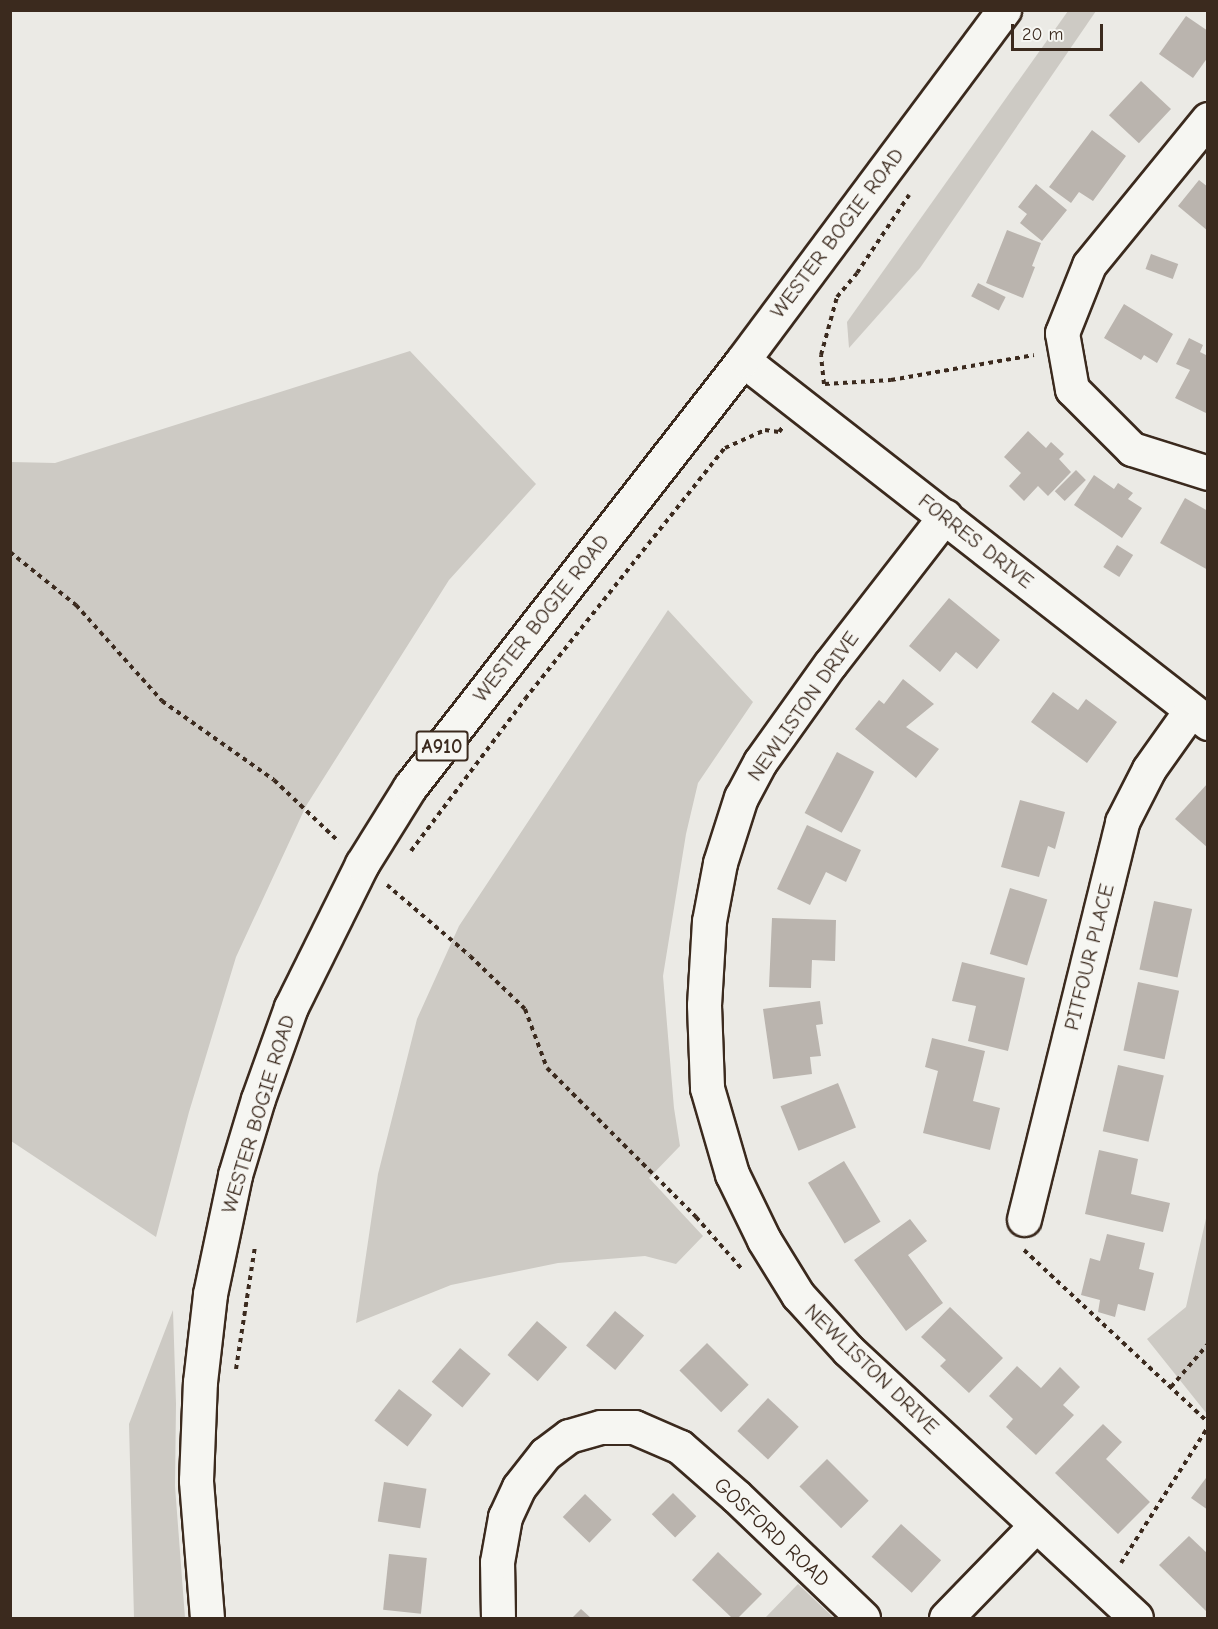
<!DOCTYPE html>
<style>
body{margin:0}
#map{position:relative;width:1218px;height:1629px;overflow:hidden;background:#ebeae5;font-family:"Comic Neue",sans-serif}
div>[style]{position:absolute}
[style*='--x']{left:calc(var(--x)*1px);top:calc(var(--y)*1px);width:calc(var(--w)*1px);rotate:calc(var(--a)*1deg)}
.green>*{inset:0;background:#cdcac4}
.building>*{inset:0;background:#bab4ae;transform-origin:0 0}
.path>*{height:4px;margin-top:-2px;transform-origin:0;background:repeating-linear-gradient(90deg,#3b2a1e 0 4.5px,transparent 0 9px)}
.roads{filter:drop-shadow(2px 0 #3b2a1e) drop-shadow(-2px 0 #3b2a1e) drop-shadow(0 2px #3b2a1e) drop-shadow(0 -2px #3b2a1e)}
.street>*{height:33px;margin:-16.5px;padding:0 16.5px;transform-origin:16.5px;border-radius:16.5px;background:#f6f6f2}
.primary>*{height:33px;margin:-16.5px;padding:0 16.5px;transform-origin:16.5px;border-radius:16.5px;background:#f6f6f2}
span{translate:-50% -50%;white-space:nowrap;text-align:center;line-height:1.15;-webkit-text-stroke:4.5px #f6f6f2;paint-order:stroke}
.shield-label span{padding:2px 4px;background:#f6f6f2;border:2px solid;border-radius:4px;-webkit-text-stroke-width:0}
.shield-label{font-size:20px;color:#3b2a1e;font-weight:700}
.street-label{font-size:21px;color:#3b2a1e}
.frame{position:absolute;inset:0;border:12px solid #3b2a1e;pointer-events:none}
.scale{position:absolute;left:1011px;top:24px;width:92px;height:27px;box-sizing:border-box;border:3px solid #3b2a1e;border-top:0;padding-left:8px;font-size:18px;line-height:21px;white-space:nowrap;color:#3b2a1e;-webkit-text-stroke:4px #f6f6f2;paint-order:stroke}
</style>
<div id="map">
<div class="green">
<i style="clip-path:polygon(1068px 11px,1096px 11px,920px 268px,849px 348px,847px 322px)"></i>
<i style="clip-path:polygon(410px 351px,536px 484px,449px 580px,306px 806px,236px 957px,189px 1112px,156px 1237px,11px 1141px,11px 462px,55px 463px)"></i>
<i style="clip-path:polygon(668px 610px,753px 702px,698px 783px,686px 834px,663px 976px,674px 1108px,680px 1146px,649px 1178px,703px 1236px,676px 1264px,645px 1256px,558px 1263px,451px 1285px,356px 1323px,378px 1174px,417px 1019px,459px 926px)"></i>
<i style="clip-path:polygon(1207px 1214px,1207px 1414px,1147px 1339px,1186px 1307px)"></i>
<i style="clip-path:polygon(173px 1310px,176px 1404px,175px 1486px,185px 1618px,134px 1618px,129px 1424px)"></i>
<i style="clip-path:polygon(798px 1584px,834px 1618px,765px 1618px)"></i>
</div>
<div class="building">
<i style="clip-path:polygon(1186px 16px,1208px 31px,1208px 57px,1193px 78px,1159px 54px)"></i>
<i style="left:1141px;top:81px;width:41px;height:47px;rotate:43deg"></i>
<i style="clip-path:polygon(1092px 130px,1126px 156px,1093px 201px,1079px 192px,1071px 203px,1049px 187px)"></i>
<i style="clip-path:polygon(1199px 180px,1208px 187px,1208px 231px,1178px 206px)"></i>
<i style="clip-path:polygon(1036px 184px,1067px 210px,1042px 241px,1020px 223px,1027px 214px,1018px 207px)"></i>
<i style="clip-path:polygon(1007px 230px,1041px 243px,1032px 266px,1035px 267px,1023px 298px,986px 283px)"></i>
<i style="left:1151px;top:254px;width:29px;height:16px;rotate:20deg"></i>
<i style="left:978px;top:283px;width:31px;height:15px;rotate:27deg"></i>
<i style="clip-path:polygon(1124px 304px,1173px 334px,1157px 363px,1144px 355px,1141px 360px,1104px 338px)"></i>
<i style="clip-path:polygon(1189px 338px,1203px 345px,1200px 352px,1208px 356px,1208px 414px,1175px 398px,1190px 370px,1176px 364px)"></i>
<i style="clip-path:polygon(1028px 431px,1046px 448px,1051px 442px,1064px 454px,1059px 459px,1071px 472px,1048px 496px,1038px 486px,1024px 501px,1009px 486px,1021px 473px,1004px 457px)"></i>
<i style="left:1076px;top:470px;width:14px;height:30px;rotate:45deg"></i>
<i style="clip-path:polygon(1094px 475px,1114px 489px,1118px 483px,1133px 493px,1128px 499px,1142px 508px,1122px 538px,1074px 505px)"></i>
<i style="clip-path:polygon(1185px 498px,1208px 511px,1208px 570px,1160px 543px)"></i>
<i style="left:1117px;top:545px;width:19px;height:26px;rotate:32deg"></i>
<i style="clip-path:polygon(949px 598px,1000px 640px,977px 669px,956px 652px,940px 672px,909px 646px)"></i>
<i style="clip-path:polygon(903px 679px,934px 704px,906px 727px,939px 749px,916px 778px,855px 729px,879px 700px,884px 704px)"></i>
<i style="clip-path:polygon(1053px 692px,1078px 710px,1086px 699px,1117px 722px,1087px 763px,1031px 722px)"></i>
<i style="left:837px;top:752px;width:42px;height:69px;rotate:28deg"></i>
<i style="clip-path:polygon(1208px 783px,1208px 848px,1175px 819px)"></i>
<i style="clip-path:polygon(1020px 800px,1065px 812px,1055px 849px,1048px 846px,1039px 877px,1001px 867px)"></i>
<i style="clip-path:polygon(807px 825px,861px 850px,846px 882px,826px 872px,810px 905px,777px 889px)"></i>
<i style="left:1010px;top:888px;width:39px;height:69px;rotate:17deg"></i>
<i style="left:1154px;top:901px;width:39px;height:70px;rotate:12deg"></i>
<i style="clip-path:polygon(772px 918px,836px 920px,835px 961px,812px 960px,811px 988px,769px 987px)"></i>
<i style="clip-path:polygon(962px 962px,1025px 978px,1008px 1051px,968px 1041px,976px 1006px,952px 1001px)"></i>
<i style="left:1138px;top:982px;width:42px;height:70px;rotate:12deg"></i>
<i style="clip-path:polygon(820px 1001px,823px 1024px,816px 1025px,821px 1056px,810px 1057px,812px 1074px,773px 1079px,763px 1009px)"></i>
<i style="clip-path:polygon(932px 1038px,985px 1051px,973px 1101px,1000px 1108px,990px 1150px,923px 1133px,938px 1071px,925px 1067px)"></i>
<i style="left:1118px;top:1065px;width:47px;height:68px;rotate:13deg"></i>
<i style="left:838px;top:1083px;width:48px;height:62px;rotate:68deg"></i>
<i style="clip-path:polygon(1099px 1150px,1138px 1159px,1131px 1194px,1170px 1203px,1163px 1232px,1085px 1214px)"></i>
<i style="left:844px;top:1161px;width:71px;height:42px;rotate:59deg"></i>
<i style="clip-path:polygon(910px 1219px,927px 1241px,908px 1255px,943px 1303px,906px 1331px,854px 1260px)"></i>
<i style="clip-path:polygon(1107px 1234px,1145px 1243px,1139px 1269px,1154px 1273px,1145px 1311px,1118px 1304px,1115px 1317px,1098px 1312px,1100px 1300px,1081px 1295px,1090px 1258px,1100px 1261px)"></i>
<i style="clip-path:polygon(950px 1307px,1003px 1358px,969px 1393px,940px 1366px,946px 1360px,921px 1337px)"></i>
<i style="left:615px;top:1311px;width:38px;height:45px;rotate:40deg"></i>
<i style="left:537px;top:1321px;width:40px;height:45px;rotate:41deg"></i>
<i style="left:707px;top:1343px;width:59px;height:39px;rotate:45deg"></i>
<i style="left:460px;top:1348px;width:40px;height:44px;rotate:40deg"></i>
<i style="clip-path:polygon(1017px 1366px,1041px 1388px,1060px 1367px,1080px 1387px,1063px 1405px,1074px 1415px,1036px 1455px,1006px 1427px,1013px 1419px,989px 1396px)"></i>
<i style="left:399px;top:1389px;width:42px;height:40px;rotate:38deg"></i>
<i style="left:768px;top:1398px;width:42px;height:45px;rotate:43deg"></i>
<i style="clip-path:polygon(1103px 1424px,1122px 1442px,1106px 1459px,1150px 1502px,1118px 1534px,1055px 1473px)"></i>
<i style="left:827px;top:1459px;width:59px;height:39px;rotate:45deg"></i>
<i style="clip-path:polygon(1206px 1478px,1208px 1479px,1208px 1510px,1191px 1498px)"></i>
<i style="left:384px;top:1482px;width:43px;height:40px;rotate:9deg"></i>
<i style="left:673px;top:1493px;width:33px;height:30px;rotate:45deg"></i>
<i style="left:585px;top:1494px;width:37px;height:32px;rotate:44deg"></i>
<i style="left:901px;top:1524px;width:54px;height:44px;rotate:42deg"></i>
<i style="clip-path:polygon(1189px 1536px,1208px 1554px,1208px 1613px,1159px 1565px)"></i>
<i style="clip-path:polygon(718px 1552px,762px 1594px,738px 1618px,732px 1618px,692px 1580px)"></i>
<i style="left:389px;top:1554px;width:38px;height:56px;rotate:6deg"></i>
<i style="clip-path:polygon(581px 1609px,591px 1618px,572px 1618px)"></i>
</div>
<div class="path">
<i style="--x:824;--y:384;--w:29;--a:-96"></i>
<i style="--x:821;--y:355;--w:60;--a:-74.6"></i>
<i style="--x:837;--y:297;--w:31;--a:-50"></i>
<i style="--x:857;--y:273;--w:94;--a:-56.3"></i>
<i style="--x:825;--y:384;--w:66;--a:-3.5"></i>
<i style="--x:891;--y:380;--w:145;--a:-9.9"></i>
<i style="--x:10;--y:552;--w:85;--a:38.8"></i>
<i style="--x:76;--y:605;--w:129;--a:48.1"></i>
<i style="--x:162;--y:701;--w:137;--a:35.2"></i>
<i style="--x:274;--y:780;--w:90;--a:43.6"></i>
<i style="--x:411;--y:851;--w:190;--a:-53.1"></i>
<i style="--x:525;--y:699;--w:321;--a:-51.5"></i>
<i style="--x:725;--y:448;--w:44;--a:-24.2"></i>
<i style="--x:765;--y:430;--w:14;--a:8"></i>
<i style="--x:779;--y:432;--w:5;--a:-53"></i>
<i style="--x:387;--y:885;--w:109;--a:40.5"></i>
<i style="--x:470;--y:956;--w:76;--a:43.9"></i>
<i style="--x:525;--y:1009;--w:63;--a:69.6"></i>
<i style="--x:547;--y:1068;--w:211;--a:45"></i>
<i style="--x:696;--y:1217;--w:68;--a:48.6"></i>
<i style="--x:1024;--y:1250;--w:252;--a:43.1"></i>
<i style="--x:236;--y:1369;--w:124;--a:-81.2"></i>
<i style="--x:1171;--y:1387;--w:57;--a:-49.3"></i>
<i style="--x:1121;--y:1563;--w:161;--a:-57.4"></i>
</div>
<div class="roads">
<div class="street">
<i style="--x:1208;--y:119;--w:188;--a:129.2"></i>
<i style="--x:1089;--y:265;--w:73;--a:111.7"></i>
<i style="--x:1062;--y:333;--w:57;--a:79.9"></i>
<i style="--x:1072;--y:389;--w:85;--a:45"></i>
<i style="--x:1132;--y:449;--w:80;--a:17.5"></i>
<i style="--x:743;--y:360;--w:590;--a:37.98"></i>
<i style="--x:945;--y:516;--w:187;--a:127.8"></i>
<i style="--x:830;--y:664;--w:120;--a:125.5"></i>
<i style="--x:760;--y:762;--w:40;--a:118"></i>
<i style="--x:741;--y:797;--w:69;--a:107.7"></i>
<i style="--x:720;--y:863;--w:59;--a:100.7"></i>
<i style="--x:709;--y:921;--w:84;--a:93.4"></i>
<i style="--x:704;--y:1005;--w:83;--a:87.9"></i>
<i style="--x:707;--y:1088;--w:90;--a:73.8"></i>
<i style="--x:732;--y:1174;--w:73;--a:64.1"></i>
<i style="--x:764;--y:1240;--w:65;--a:58.3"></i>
<i style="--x:798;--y:1295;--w:74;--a:47.7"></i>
<i style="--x:848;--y:1350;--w:393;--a:42.9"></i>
<i style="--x:1024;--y:1219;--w:409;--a:-76.1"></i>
<i style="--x:1122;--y:822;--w:59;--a:-63"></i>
<i style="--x:1149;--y:769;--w:72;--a:-54.6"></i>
<i style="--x:498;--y:1618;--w:56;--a:-91"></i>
<i style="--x:497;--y:1562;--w:46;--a:-79.9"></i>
<i style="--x:505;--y:1517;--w:33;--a:-65"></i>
<i style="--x:519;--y:1487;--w:42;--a:-51.8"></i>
<i style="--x:545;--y:1454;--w:30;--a:-37"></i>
<i style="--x:569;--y:1436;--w:33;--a:-16"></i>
<i style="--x:601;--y:1427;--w:33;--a:0"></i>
<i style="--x:634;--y:1427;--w:50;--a:23.5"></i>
<i style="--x:680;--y:1447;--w:74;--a:41.2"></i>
<i style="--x:736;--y:1496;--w:176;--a:43.8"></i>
<i style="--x:946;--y:1618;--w:129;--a:-45.9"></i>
</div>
<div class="primary">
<i style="--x:207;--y:1618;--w:138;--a:-94.6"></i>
<i style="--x:196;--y:1480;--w:98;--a:-87.7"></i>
<i style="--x:200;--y:1382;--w:89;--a:-83.5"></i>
<i style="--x:210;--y:1294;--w:122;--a:-78.1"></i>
<i style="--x:235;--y:1175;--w:79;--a:-73.2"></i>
<i style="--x:258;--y:1099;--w:98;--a:-70.3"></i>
<i style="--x:291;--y:1007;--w:160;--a:-63.6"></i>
<i style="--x:362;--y:864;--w:91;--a:-58.1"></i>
<i style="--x:410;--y:787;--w:541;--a:-52.05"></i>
<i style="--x:743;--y:360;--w:437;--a:-53.3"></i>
</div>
</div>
<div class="shield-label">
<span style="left:442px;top:746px">A910</span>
</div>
<div class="street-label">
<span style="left:837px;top:233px;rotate:-53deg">WESTER BOGIE ROAD</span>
<span style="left:976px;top:541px;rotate:38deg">FORRES DRIVE</span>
<span style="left:541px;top:618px;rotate:-52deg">WESTER BOGIE ROAD</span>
<span style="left:803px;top:706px;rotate:-55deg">NEWLISTON DRIVE</span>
<span style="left:1089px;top:957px;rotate:-76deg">PITFOUR PLACE</span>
<span style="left:258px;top:1114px;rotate:-73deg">WESTER BOGIE ROAD</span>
<span style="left:872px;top:1369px;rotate:44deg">NEWLISTON DRIVE</span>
<span style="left:772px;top:1532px;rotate:43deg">GOSFORD ROAD</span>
</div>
<div class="frame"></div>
<div class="scale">20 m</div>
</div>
